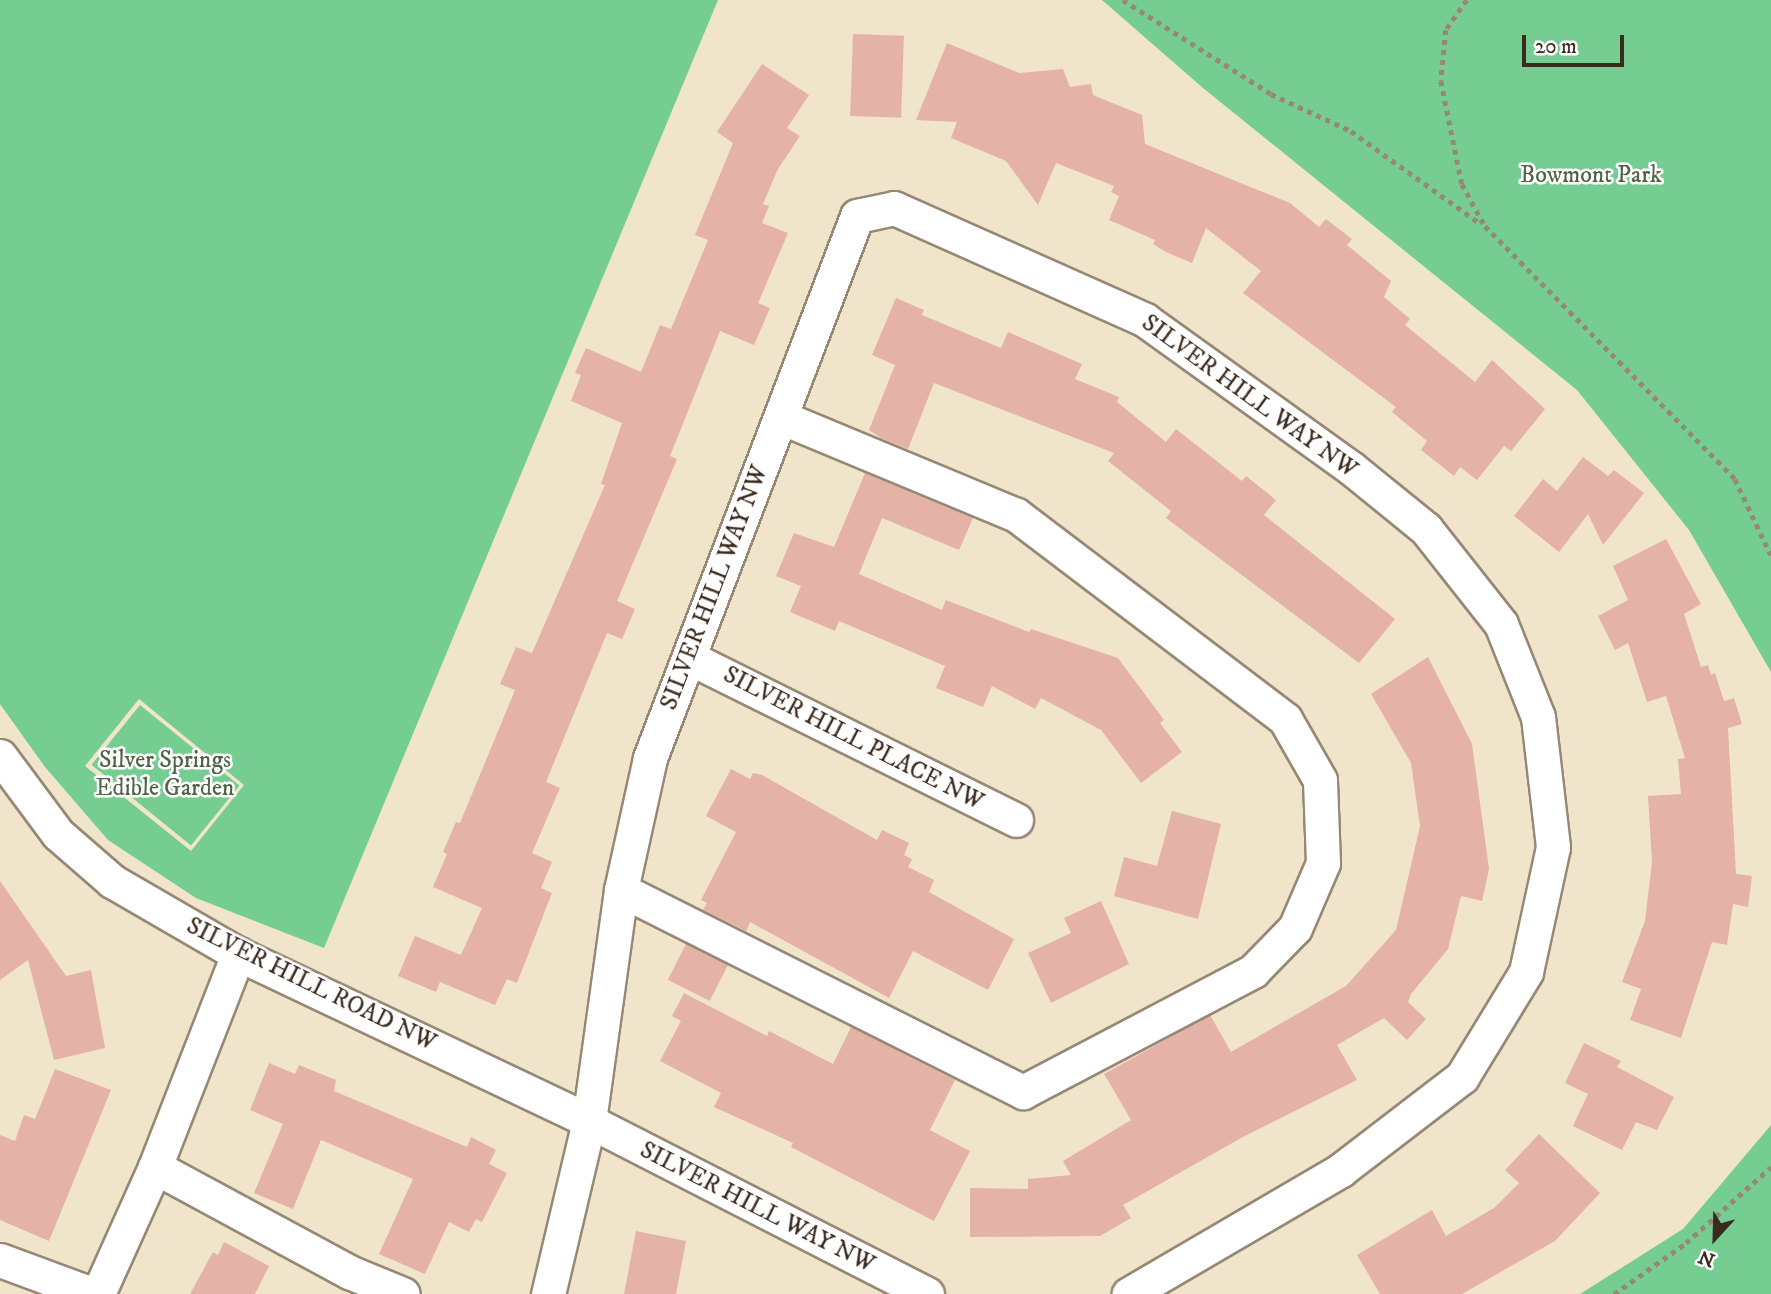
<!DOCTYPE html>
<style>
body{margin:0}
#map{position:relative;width:1771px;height:1294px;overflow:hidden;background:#f0e5ca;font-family:"IM FELL DW Pica",serif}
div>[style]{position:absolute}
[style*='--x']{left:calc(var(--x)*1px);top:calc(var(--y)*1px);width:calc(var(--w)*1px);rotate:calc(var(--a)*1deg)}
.green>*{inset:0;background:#76cd92;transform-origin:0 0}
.building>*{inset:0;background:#e5b2a7;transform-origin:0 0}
.path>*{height:4.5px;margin-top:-2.25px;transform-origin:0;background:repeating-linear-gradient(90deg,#968874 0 5px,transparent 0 10px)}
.roads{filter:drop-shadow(2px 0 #968874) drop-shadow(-2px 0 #968874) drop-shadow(0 2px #968874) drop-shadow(0 -2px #968874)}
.minor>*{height:33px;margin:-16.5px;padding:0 16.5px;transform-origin:16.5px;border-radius:16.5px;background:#fff}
span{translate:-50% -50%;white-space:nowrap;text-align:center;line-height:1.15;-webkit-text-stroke:5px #fff;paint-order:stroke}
.park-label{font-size:24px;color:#506347}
.street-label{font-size:24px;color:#3b2a1e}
.north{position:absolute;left:1680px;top:1203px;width:70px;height:70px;-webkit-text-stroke:5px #fff;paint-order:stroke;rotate:202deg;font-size:19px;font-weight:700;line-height:28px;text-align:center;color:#3b2a1e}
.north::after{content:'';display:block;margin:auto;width:24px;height:32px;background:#3b2a1e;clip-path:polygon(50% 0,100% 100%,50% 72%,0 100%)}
.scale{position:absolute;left:1522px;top:35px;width:102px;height:32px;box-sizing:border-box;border:4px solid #3b2a1e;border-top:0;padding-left:9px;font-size:21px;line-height:24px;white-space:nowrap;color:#3b2a1e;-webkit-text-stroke:5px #fff;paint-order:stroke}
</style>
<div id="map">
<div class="green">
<i style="clip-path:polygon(evenodd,0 0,718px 0,324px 948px,196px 898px,108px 840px,45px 767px,0 704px,0 0,139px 699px,244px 785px,191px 851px,85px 766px,139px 699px)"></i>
<i style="clip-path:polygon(1102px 0,1771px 0,1771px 672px,1689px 530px,1577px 390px,1203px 88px)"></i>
<i style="left:140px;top:705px;width:128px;height:77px;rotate:39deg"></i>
<i style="clip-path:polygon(1771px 1125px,1771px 1294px,1580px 1294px,1683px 1229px)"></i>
</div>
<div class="building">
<i style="left:853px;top:34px;width:51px;height:82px;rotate:2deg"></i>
<i style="clip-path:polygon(947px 43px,1019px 73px,1063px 69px,1070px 87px,1091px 84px,1093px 95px,1142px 115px,1145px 144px,1290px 203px,1319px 227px,1326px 219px,1352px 239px,1347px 245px,1391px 281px,1384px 297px,1410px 319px,1405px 325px,1475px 382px,1492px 360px,1545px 409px,1511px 451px,1504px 446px,1477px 480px,1460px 467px,1454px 476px,1421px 450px,1427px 441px,1392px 412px,1396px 407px,1243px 293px,1261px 271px,1206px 228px,1192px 263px,1166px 252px,1153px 244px,1155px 240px,1109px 220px,1119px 196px,1111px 192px,1114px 186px,1056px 163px,1038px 205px,1006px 161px,951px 138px,957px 122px,916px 120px)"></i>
<i style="clip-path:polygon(762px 64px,809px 95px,787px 128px,800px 136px,778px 169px,763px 204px,769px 206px,762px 223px,788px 233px,758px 303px,770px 308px,754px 345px,720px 331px,670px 456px,677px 459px,617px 601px,635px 609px,622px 639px,607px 633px,546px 782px,560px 788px,532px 853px,552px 862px,541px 888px,552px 893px,517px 983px,507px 979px,495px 1005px,440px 982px,436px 992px,398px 976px,415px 936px,461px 955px,482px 908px,433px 887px,447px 854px,443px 852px,456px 822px,460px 823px,515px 690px,500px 684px,516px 647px,532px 653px,605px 485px,601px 484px,622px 423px,571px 401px,581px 375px,575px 373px,586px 348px,641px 372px,660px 325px,671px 329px,708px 240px,695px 235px,733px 143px,717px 132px)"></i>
<i style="clip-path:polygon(896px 298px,924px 310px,922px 315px,1001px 348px,1008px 332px,1082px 364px,1075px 379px,1119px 397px,1117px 402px,1166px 442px,1176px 429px,1242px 481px,1246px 476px,1276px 500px,1264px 515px,1395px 619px,1359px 663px,1166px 518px,1171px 511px,1108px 461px,1114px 453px,934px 383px,908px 449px,881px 438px,869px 430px,895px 365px,872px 355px)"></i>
<i style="clip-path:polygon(1583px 457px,1608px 476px,1614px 470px,1644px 493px,1603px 545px,1588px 514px,1559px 552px,1514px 516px,1543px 479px,1557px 491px)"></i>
<i style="clip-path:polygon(865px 473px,973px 518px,959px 550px,882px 518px,859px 574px,942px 610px,946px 600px,1029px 632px,1031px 629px,1118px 658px,1164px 720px,1160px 723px,1182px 752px,1141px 783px,1101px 730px,1041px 698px,1035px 709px,992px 686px,983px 707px,936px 688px,945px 666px,839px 621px,835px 631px,790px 612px,801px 586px,776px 576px,794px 533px,834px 547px)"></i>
<i style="clip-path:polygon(1666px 539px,1701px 604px,1684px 614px,1701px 667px,1708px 665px,1711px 675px,1715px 673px,1724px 701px,1734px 698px,1742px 724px,1728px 728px,1736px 874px,1752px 876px,1748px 907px,1733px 904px,1727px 945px,1712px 942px,1681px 1038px,1630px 1020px,1641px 989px,1622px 982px,1645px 921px,1652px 862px,1648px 796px,1681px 794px,1678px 759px,1685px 758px,1666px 696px,1647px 702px,1628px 643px,1615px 650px,1598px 616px,1628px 600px,1613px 566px)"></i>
<i style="clip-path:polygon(1428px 657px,1472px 744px,1489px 869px,1482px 901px,1461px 896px,1448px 949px,1411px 994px,1408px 1002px,1426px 1019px,1407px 1040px,1384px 1018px,1337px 1045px,1357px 1080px,1241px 1138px,1123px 1205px,1131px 1218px,1100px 1236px,970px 1237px,970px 1188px,1028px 1189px,1028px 1179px,1071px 1175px,1063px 1161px,1131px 1120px,1104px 1074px,1210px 1015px,1231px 1052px,1346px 986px,1396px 930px,1420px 826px,1411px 763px,1371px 694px)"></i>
<i style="clip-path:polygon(731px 769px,750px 779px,753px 773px,762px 775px,877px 840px,882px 830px,909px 843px,904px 855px,912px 859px,908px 867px,934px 880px,929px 892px,1014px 939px,988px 990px,913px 951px,889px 998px,750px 922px,746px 931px,703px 910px,707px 903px,701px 900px,736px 832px,706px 816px)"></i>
<i style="clip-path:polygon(1172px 811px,1221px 824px,1198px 919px,1114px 896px,1124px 857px,1157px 866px)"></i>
<i style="clip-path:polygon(0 881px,66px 976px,91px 970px,105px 1048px,54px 1060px,28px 960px,0 980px)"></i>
<i style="clip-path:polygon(1101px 901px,1129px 964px,1051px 1003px,1028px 953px,1071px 933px,1064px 918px)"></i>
<i style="left:686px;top:944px;width:47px;height:40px;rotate:27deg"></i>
<i style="clip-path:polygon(684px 993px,767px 1036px,769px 1031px,833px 1064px,851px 1027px,955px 1080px,930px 1130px,970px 1151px,934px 1221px,791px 1147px,793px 1143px,714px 1107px,721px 1093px,660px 1061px,681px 1021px,672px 1016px)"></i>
<i style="clip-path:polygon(1584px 1043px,1621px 1061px,1617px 1067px,1674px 1097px,1657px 1130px,1636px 1122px,1622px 1150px,1573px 1126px,1588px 1094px,1565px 1083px)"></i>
<i style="clip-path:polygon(269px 1063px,295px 1074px,299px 1065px,336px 1080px,334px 1091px,467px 1147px,471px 1137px,496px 1150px,489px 1164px,507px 1173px,482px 1222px,476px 1219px,469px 1232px,449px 1222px,425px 1274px,379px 1254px,413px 1179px,321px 1140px,293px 1209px,254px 1193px,283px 1124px,250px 1110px)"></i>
<i style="clip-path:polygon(55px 1069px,111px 1090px,49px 1241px,0 1220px,0 1135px,15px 1141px,24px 1115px,35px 1119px)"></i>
<i style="clip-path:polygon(1539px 1134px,1600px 1193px,1555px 1241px,1462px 1294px,1380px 1294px,1357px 1255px,1432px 1210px,1446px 1236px,1494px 1208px,1519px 1183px,1505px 1170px)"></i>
<i style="clip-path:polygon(636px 1231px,686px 1241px,676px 1294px,624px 1294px)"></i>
<i style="clip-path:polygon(224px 1242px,269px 1266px,255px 1294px,190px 1294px,213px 1252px,218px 1255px)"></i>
</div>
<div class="path">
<i style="--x:1123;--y:0;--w:175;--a:32.4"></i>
<i style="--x:1271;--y:94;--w:88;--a:24.8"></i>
<i style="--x:1351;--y:131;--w:160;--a:35.6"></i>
<i style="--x:1467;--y:0;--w:37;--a:125"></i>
<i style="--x:1446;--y:30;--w:51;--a:95.6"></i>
<i style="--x:1441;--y:81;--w:105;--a:78.5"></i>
<i style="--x:1462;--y:184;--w:48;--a:61.3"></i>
<i style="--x:1485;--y:226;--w:356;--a:45.3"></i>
<i style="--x:1735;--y:479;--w:84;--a:64.7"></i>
<i style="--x:1614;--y:1294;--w:88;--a:-35.3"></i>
<i style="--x:1686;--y:1243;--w:114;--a:-41.8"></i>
</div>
<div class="roads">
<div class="minor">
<i style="--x:690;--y:658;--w:364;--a:26.4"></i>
<i style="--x:0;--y:756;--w:97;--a:53.4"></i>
<i style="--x:58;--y:834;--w:72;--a:41"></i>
<i style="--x:112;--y:881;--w:146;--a:30.1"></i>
<i style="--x:238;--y:954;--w:389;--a:25.4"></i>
<i style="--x:589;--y:1121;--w:178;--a:103.3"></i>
<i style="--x:621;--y:890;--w:450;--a:26.7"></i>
<i style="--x:1023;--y:1092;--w:260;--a:-27.7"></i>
<i style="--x:1253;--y:971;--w:60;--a:-45.7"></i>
<i style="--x:1295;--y:928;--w:71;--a:-66.7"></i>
<i style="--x:1323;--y:863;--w:83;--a:-92.1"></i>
<i style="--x:1320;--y:780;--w:70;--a:-119.8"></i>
<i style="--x:1285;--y:719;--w:338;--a:-142.8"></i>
<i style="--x:1016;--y:515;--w:255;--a:-157.4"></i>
<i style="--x:155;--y:1167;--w:221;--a:28.4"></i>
<i style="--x:349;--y:1272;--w:58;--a:22.2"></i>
<i style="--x:0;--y:1260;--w:98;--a:20.3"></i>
<i style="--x:98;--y:1294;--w:139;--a:-65.8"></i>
<i style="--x:155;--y:1167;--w:229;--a:-68.7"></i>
<i style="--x:927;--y:1294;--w:380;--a:-152.9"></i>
<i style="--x:589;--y:1121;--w:233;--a:-82.1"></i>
<i style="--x:621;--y:890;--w:135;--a:-77.6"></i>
<i style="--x:650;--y:758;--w:580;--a:-69.1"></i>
<i style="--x:857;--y:216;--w:38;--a:-12"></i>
<i style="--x:894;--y:208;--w:275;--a:24"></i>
<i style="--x:1145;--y:320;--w:254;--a:35.7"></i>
<i style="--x:1351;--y:468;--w:97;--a:39.1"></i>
<i style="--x:1426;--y:529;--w:121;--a:51.7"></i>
<i style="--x:1501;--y:624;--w:100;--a:68.3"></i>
<i style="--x:1538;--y:717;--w:131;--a:83.4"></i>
<i style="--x:1553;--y:847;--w:128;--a:102.2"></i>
<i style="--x:1526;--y:972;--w:123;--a:121.4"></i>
<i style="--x:1462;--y:1077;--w:153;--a:142.5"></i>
<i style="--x:1341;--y:1170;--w:246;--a:149.7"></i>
</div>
</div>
<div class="park-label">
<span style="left:1591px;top:176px">Bowmont Park</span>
<span style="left:165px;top:775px">Silver Springs<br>Edible Garden</span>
</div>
<div class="street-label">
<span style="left:1249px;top:397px;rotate:36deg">SILVER HILL WAY NW</span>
<span style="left:715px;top:588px;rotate:-69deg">SILVER HILL WAY NW</span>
<span style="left:853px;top:739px;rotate:27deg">SILVER HILL PLACE NW</span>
<span style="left:311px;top:985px;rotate:26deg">SILVER HILL ROAD NW</span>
<span style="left:757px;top:1208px;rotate:27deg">SILVER HILL WAY NW</span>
</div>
<div class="north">N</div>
<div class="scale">20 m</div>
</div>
